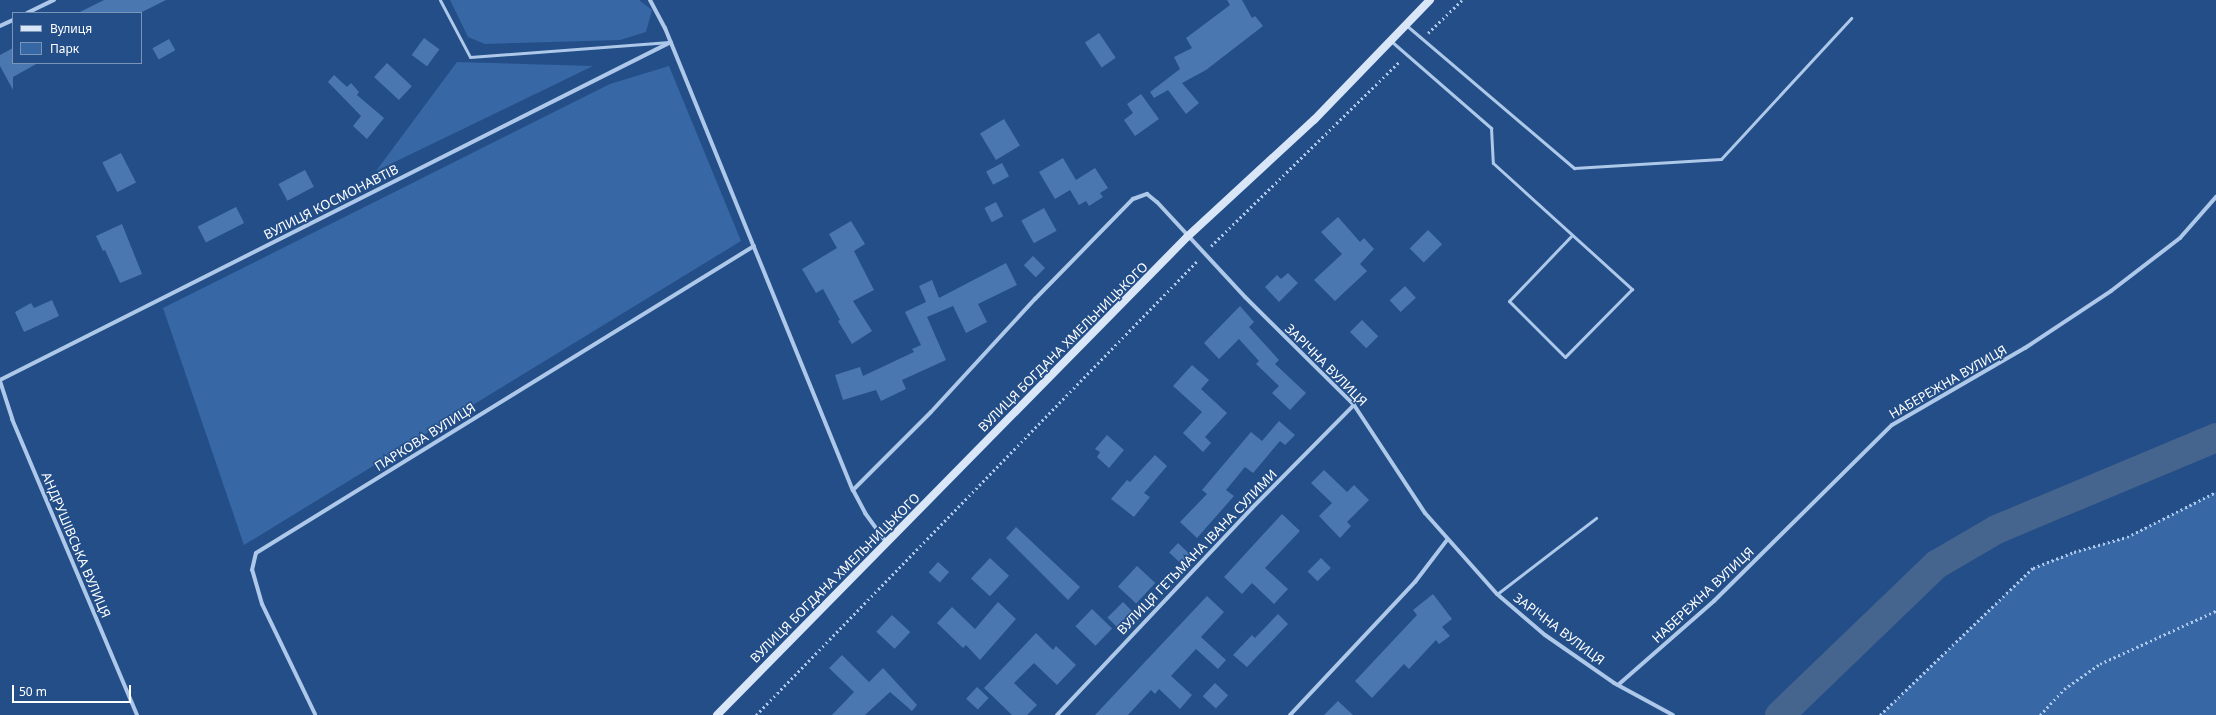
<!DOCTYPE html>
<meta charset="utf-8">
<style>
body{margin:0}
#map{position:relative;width:2216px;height:715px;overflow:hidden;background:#234e88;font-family:"Noto Sans",sans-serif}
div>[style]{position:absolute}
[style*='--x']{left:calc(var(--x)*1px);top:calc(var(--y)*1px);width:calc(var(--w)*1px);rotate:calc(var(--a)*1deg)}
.green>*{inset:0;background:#3767a5}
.river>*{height:29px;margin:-14.5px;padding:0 14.5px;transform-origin:14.5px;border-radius:14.5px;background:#45648e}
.building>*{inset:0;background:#4b77b0;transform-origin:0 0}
.path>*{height:2.5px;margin-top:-1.25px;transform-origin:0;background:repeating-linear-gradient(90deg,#aec8ea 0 2px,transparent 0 5px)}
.service>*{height:3px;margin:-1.5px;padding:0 1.5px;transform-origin:1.5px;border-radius:1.5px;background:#aec8ea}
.minor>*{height:4px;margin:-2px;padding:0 2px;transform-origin:2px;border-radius:2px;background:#aec8ea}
.secondary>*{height:8px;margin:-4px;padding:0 4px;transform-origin:4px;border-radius:4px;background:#d9e6f8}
span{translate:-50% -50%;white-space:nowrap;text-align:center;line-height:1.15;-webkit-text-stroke:3px #234e88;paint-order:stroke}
.street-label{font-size:13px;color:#fff}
.legend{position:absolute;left:12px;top:12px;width:130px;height:52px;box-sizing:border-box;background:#234e88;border:1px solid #7b95b8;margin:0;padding:5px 7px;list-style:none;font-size:12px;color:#fff}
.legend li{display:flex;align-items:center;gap:8px;height:20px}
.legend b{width:20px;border:1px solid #7b95b8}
.scale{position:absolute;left:12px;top:685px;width:119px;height:18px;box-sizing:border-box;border:2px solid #fff;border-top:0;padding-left:5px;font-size:12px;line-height:14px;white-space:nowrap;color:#fff;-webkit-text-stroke:3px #234e88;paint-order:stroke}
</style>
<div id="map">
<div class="green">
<i style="clip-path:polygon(450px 0,639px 0,652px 10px,646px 32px,620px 40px,485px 44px,468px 37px)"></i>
<i style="clip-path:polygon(457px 62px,593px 66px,376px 171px)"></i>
<i style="clip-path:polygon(669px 66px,741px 241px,244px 545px,163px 308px,610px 84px)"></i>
<i style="clip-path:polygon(2216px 492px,2216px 715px,1880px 715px,2033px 568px,2074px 552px,2127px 537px)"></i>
</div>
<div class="river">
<i style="--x:1779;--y:715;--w:218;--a:-43.9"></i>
<i style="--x:1936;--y:564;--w:69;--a:-30.3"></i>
<i style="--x:1996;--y:529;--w:238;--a:-22.7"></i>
</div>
<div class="building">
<i style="clip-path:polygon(104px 0,166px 0,140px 13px,78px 13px)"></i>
<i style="clip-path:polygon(1227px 0,1242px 0,1252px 18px,1255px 16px,1263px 26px,1206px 70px,1182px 83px,1199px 103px,1186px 114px,1168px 90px,1154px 98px,1150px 92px,1180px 69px,1174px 57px,1192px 48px,1186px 38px,1230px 5px)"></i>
<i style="left:1099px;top:33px;width:30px;height:17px;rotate:56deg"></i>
<i style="left:424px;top:38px;width:19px;height:21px;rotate:36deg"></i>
<i style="left:169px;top:39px;width:13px;height:19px;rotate:61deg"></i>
<i style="clip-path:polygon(13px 48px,13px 63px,38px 63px,13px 77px,13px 90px,0 66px,0 55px)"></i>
<i style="left:387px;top:63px;width:34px;height:19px;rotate:43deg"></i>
<i style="clip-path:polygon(334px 75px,347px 87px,351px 83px,359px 92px,357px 95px,384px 118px,367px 139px,353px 126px,361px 116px,328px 82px)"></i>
<i style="clip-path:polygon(1141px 94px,1159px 119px,1135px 136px,1124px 120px,1133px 113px,1127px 104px)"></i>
<i style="left:1004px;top:119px;width:31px;height:28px;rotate:59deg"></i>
<i style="left:121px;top:153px;width:33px;height:21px;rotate:63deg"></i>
<i style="clip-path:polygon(1063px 158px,1076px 180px,1095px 168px,1108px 188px,1100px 193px,1103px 197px,1089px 206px,1086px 201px,1079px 205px,1070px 190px,1055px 199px,1039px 172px)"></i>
<i style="left:1002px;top:163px;width:15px;height:18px;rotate:62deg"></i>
<i style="left:305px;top:170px;width:19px;height:30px;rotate:62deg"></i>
<i style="left:996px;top:202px;width:16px;height:13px;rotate:63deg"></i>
<i style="left:236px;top:207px;width:18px;height:43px;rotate:63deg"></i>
<i style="left:1044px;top:208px;width:26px;height:26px;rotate:61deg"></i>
<i style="clip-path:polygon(1338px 217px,1360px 242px,1364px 238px,1374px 249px,1360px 264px,1367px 271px,1335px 301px,1314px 280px,1342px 254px,1321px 232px)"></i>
<i style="clip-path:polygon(851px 221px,865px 244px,854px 251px,874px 290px,853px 301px,872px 331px,852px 344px,838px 321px,840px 320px,823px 289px,816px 293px,802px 269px,837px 248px,829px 234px)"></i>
<i style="clip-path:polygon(122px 224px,142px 274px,120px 283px,105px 250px,103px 251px,96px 236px)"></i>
<i style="left:1428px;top:230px;width:20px;height:26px;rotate:45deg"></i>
<i style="left:1033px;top:256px;width:17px;height:13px;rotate:45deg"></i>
<i style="clip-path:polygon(1006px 263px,1017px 285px,978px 304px,987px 322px,966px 333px,953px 306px,927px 317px,946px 360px,902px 380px,906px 389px,881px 401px,876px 390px,843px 400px,835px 375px,860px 367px,863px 376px,914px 352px,912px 349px,921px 345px,905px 312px,926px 302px,919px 286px,932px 280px,939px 298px)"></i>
<i style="clip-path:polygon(1288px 273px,1298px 283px,1279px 302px,1265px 287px,1277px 275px,1281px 279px)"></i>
<i style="left:1405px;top:286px;width:16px;height:21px;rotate:47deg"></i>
<i style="clip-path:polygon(52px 300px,59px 316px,24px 332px,15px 312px,31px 303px,34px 308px)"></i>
<i style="clip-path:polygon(1240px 306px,1254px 322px,1249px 327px,1279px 360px,1275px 364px,1306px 393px,1290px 410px,1272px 393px,1279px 386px,1256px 364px,1259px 361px,1239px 339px,1219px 359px,1204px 343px)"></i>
<i style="left:1362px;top:320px;width:23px;height:17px;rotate:45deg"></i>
<i style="clip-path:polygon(1192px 365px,1209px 380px,1201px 389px,1227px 413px,1205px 437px,1211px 443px,1203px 452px,1183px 433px,1202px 412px,1173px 386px)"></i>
<i style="clip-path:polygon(1279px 421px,1295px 435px,1285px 445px,1280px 441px,1253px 473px,1245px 467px,1226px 490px,1234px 496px,1197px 538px,1180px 522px,1207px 494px,1202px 490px,1251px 432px,1262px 441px)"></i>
<i style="clip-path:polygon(1107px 435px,1124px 450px,1109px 468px,1097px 457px,1100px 452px,1095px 449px)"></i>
<i style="clip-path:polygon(1155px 455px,1167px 466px,1144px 493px,1150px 497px,1134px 517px,1111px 499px,1127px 480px,1130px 482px)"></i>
<i style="clip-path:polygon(1324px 470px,1347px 492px,1354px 485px,1369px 500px,1347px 522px,1351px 526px,1340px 538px,1319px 516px,1332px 503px,1311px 483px)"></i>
<i style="clip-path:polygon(1282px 514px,1300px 531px,1265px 568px,1288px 589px,1274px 604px,1252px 583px,1242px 594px,1224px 577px)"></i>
<i style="clip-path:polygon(1016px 527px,1080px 587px,1068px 600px,1006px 538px)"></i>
<i style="left:1178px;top:543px;width:16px;height:13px;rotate:43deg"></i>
<i style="left:990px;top:558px;width:26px;height:28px;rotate:43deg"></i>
<i style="left:1321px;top:558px;width:14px;height:19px;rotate:45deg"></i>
<i style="left:938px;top:562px;width:15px;height:14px;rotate:42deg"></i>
<i style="left:1137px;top:566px;width:25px;height:28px;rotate:43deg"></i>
<i style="clip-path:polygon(1433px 594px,1452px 619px,1442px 627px,1450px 636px,1439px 644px,1436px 640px,1409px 669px,1404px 664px,1372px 698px,1355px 681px,1417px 615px,1413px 610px)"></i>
<i style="clip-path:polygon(1207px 596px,1224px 612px,1201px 637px,1226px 660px,1218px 669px,1196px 649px,1171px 676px,1192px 695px,1180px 709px,1159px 689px,1155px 694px,1151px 690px,1128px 715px,1095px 715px)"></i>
<i style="clip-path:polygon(998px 602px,1016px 619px,980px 660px,966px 645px,963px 648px,937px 623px,952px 607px,975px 629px)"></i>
<i style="left:1123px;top:602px;width:13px;height:22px;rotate:45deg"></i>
<i style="left:1092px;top:609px;width:28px;height:24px;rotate:44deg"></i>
<i style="clip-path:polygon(1278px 614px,1288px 624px,1247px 667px,1233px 655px,1252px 635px,1255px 638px)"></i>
<i style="left:892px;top:615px;width:25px;height:23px;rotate:43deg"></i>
<i style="clip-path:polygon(1036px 633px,1053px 650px,1056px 646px,1076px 665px,1057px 685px,1034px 663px,1014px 683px,1037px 705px,1027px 715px,1012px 715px,984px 688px)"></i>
<i style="clip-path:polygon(842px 655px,869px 682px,883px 668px,917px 705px,912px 711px,890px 692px,865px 715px,832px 715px,854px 692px,829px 668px)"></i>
<i style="left:1215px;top:683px;width:18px;height:18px;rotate:43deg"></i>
<i style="left:977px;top:687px;width:16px;height:16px;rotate:43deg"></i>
<i style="clip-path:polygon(1338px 701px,1353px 715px,1324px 715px)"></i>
</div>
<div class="path">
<i style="--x:1428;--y:33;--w:47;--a:-44.1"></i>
<i style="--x:1211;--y:246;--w:264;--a:-44.4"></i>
<i style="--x:756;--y:715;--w:634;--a:-45.83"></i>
<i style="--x:1880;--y:715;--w:212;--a:-43.9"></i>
<i style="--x:2033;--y:568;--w:44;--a:-21.3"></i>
<i style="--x:2074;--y:552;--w:55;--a:-15.8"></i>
<i style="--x:2127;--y:537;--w:100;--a:-26.8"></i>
<i style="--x:2040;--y:715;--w:35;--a:-47"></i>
<i style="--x:2064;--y:689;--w:44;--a:-34.8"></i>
<i style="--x:2100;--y:664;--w:128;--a:-24.6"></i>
</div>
<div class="service">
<i style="--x:440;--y:0;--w:64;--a:62.2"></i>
<i style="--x:470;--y:57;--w:200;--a:-4.3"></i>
<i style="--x:1406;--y:25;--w:221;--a:40.4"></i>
<i style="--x:1574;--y:168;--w:147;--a:-3.5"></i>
<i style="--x:1721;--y:159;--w:192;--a:-47.3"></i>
<i style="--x:1391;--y:41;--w:133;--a:41"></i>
<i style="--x:1491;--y:128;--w:35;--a:87"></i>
<i style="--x:1493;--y:163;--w:188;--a:42.2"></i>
<i style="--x:1632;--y:289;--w:95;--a:134.6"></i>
<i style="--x:1565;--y:357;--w:79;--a:-135"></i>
<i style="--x:1509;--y:301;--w:91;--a:-46.3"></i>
<i style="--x:1497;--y:594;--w:125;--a:-37.5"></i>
</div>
<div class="minor">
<i style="--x:650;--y:0;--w:32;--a:62"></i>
<i style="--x:665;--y:28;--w:499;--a:67.9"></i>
<i style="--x:853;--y:490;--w:26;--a:62"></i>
<i style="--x:865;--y:513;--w:36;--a:54"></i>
<i style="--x:27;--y:13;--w:30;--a:-26"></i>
<i style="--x:0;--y:26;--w:14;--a:-25"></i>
<i style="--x:0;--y:380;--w:751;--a:-26.74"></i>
<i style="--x:0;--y:381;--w:40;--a:72"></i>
<i style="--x:12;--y:419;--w:321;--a:67.1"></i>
<i style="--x:853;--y:490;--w:110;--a:-45"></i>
<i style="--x:931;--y:412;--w:154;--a:-47.4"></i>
<i style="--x:1035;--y:299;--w:140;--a:-45.6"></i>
<i style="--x:1133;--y:199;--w:15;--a:-20"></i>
<i style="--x:1147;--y:194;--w:13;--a:39"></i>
<i style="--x:1157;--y:202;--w:129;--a:47.2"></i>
<i style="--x:1245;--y:297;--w:153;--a:44.7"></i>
<i style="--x:1354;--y:405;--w:129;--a:56.7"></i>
<i style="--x:1425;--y:513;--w:108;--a:48.4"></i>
<i style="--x:1497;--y:594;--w:63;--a:40.5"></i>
<i style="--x:1545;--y:635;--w:84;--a:34.8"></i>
<i style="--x:1614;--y:683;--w:67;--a:28.5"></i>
<i style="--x:1618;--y:685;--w:128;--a:-41.2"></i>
<i style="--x:1714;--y:601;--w:250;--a:-44.7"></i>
<i style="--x:1892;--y:425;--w:154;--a:-30.1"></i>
<i style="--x:2025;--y:348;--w:103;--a:-33.5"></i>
<i style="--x:2111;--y:291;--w:87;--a:-37.5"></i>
<i style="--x:2180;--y:238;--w:55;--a:-48.7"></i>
<i style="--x:315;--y:714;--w:122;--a:-115.7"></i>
<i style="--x:262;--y:604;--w:35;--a:-106"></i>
<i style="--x:252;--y:570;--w:17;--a:-77"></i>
<i style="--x:256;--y:553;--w:585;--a:-31.65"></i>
<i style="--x:1057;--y:715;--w:284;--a:-46.7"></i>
<i style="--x:1252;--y:508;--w:145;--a:-45.3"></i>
<i style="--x:1290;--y:715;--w:183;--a:-46.8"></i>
<i style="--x:1415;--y:582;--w:53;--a:-52.7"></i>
</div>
<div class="secondary">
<i style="--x:717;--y:715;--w:670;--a:-45.48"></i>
<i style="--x:1187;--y:237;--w:173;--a:-42.7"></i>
<i style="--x:1314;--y:120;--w:167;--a:-46"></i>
</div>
<div class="street-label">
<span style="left:331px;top:202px;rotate:-27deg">ВУЛИЦЯ КОСМОНАВТІВ</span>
<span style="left:1063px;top:347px;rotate:-45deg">ВУЛИЦЯ БОГДАНА ХМЕЛЬНИЦЬКОГО</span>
<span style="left:1326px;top:365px;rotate:45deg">ЗАРІЧНА ВУЛИЦЯ</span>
<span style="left:1948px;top:382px;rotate:-30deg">НАБЕРЕЖНА ВУЛИЦЯ</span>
<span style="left:425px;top:437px;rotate:-32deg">ПАРКОВА ВУЛИЦЯ</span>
<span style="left:76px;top:545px;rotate:67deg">АНДРУШІВСЬКА ВУЛИЦЯ</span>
<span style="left:1197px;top:552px;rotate:-46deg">ВУЛИЦЯ ГЕТЬМАНА ІВАНА СУЛИМИ</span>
<span style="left:835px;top:578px;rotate:-45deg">ВУЛИЦЯ БОГДАНА ХМЕЛЬНИЦЬКОГО</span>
<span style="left:1703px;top:595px;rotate:-43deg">НАБЕРЕЖНА ВУЛИЦЯ</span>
<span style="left:1559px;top:629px;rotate:37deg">ЗАРІЧНА ВУЛИЦЯ</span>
</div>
<ul class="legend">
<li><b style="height:5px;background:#d9e6f8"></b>Вулиця</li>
<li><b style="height:11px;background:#3767a5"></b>Парк</li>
</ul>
<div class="scale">50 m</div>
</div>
